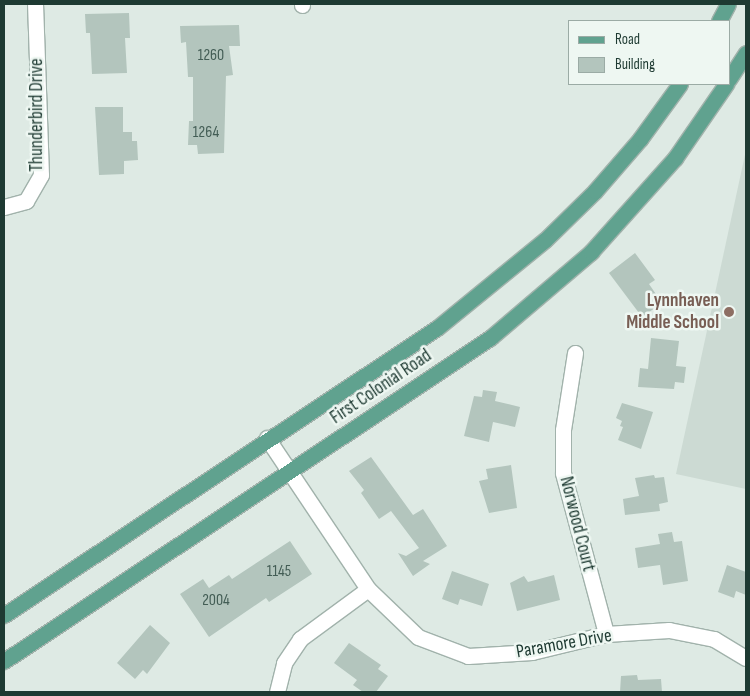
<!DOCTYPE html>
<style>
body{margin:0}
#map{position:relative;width:750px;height:696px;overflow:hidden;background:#deeae4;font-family:"Sofia Sans Condensed",sans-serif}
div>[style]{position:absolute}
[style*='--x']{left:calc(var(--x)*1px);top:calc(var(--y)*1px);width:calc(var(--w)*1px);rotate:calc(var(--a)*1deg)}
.built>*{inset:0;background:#ccdad3}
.building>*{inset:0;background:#b3c5bd}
.roads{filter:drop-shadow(1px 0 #a1b2ab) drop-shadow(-1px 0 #a1b2ab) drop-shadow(0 1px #a1b2ab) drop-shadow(0 -1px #a1b2ab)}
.minor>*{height:15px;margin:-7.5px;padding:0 7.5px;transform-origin:7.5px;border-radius:7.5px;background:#fff}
.major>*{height:15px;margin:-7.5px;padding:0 7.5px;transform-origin:7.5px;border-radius:7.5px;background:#60a28f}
.dots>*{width:14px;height:14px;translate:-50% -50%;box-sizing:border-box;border:2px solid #eef7f2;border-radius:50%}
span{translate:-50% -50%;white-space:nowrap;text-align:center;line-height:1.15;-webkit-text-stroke:5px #eef7f2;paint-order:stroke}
.number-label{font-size:16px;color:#435d55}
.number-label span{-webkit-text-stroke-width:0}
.street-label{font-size:19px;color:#1e3a32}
.education-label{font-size:19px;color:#785e54;font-weight:700}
.right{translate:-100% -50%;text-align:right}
.frame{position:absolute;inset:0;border:5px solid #1e3a32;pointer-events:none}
.legend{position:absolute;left:568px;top:20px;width:162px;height:65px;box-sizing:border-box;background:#eef7f2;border:1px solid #9baba5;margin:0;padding:6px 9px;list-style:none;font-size:15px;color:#1e3a32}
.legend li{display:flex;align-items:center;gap:10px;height:25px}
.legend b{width:25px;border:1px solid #9baba5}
</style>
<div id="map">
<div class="built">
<i style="clip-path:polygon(746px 150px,746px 489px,676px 474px)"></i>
</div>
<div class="building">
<i style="clip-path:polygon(129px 13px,130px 38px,125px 38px,127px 73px,92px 74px,90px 33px,86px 33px,85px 14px)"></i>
<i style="clip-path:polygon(239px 25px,240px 46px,229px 46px,233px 75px,226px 76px,224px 153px,198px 154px,197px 145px,188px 145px,189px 121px,193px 121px,193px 77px,188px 77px,186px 42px,181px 43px,180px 26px)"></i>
<i style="clip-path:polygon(95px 107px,123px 107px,123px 132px,132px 132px,132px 141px,137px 141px,138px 160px,124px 161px,124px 174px,99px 175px)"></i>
<i style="clip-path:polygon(635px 253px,655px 280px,649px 284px,662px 303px,642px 317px,609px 273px)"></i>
<i style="clip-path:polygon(651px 338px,679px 341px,676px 366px,686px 367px,684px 383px,675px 382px,674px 389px,638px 387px,640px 368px,648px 369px)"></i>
<i style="clip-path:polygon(483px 390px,497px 392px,495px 401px,520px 407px,515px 427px,493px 422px,489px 442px,464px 436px,474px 396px,482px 397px)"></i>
<i style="clip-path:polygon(622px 403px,653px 412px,641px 449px,618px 440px,623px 427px,620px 426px,622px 421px,616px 418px)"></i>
<i style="clip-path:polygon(371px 457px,413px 515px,423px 509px,447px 546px,423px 561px,430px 564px,413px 576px,398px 553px,406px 556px,419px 548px,391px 511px,379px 519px,361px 493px,364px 490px,349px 471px)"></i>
<i style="clip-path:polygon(511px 465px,517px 508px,489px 513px,479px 481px,488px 479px,486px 469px)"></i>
<i style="clip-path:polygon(654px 475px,655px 478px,664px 477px,668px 502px,659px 504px,660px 511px,625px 515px,623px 499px,639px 496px,635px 478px)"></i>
<i style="clip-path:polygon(672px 532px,674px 542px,682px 541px,688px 581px,663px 585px,660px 565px,638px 568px,635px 548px,660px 544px,658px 534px)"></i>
<i style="clip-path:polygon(290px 541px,312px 574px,269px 602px,266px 598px,209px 637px,180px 594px,203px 579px,209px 588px,229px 575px,232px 579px)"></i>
<i style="clip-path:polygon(727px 565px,746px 572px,746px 595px,736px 591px,734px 598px,718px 592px)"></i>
<i style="clip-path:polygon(452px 571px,489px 584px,482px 606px,460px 599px,458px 605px,442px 599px)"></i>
<i style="clip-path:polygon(554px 575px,560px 600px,517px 611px,510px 583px,524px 576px,528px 582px)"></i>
<i style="clip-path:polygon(150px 625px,170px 643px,147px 674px,143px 670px,135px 679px,117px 663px)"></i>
<i style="clip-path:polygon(349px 643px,381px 665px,378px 669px,388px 676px,376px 692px,363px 692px,353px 685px,357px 680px,334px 663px)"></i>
<i style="clip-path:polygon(637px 675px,638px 680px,661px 679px,662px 692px,620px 692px,621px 676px)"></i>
</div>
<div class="roads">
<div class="minor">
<i style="--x:302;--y:4;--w:1;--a:90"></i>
<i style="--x:4;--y:207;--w:23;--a:-15"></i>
<i style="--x:26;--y:201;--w:30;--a:-60"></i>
<i style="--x:41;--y:175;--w:171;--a:-92"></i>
<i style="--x:575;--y:353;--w:78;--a:98.9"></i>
<i style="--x:563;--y:430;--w:43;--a:90"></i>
<i style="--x:563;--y:473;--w:167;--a:75"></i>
<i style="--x:267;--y:438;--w:182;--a:56.2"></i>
<i style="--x:368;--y:589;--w:69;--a:43.8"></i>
<i style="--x:418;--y:637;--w:53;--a:20.8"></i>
<i style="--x:468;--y:656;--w:64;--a:-3.6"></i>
<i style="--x:532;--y:652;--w:76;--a:-13.7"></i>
<i style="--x:606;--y:634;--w:63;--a:-3.6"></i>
<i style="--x:669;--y:630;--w:46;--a:11.3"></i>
<i style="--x:714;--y:639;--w:37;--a:31"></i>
<i style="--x:277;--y:692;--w:30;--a:-76"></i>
<i style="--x:284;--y:663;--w:29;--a:-56"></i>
<i style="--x:300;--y:639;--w:84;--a:-36.3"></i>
</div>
<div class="major">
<i style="--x:719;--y:21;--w:19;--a:-62"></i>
<i style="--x:729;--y:79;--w:31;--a:-57"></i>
<i style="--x:4;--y:615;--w:519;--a:-33.54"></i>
<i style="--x:437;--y:328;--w:139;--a:-39.2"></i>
<i style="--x:545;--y:240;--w:70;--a:-44.4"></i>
<i style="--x:595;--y:191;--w:69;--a:-49.1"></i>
<i style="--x:640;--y:139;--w:68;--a:-54"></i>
<i style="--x:4;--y:661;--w:584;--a:-33.61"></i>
<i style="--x:490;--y:338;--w:133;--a:-40.4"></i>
<i style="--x:591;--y:252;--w:126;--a:-48.2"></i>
<i style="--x:675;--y:158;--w:90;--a:-55.4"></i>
</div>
</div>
<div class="dots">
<i style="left:729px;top:312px;background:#8d6e63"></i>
</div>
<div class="number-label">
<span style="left:211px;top:56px">1260</span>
<span style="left:206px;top:133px">1264</span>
<span style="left:279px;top:572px">1145</span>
<span style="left:216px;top:601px">2004</span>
</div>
<div class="street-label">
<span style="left:37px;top:115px;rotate:-90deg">Thunderbird Drive</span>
<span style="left:381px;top:387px;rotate:-34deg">First Colonial Road</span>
<span style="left:577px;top:524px;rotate:76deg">Norwood Court</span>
<span style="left:564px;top:644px;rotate:-10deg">Paramore Drive</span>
</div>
<div class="education-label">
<span class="right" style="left:719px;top:312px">Lynnhaven<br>Middle School</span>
</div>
<div class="frame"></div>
<ul class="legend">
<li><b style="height:6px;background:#60a28f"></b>Road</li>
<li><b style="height:14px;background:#b3c5bd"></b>Building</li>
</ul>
</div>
